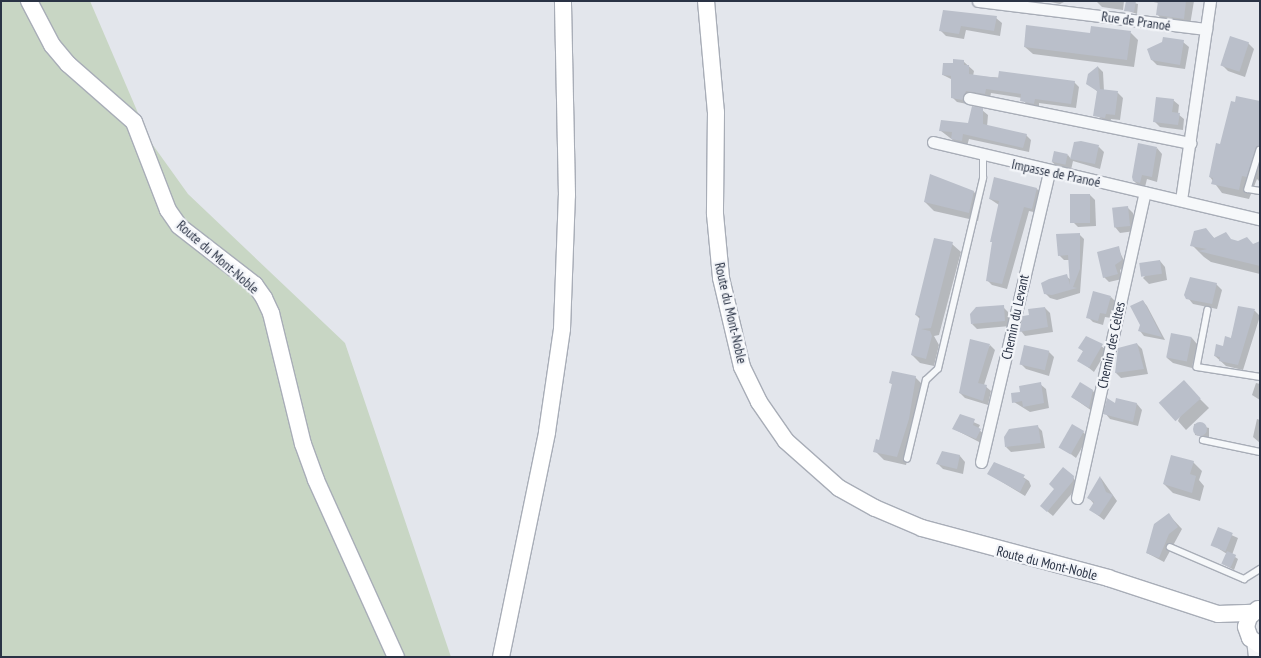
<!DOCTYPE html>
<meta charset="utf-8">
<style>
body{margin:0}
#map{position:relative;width:1261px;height:658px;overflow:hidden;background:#e3e6ec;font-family:"PT Sans Narrow",sans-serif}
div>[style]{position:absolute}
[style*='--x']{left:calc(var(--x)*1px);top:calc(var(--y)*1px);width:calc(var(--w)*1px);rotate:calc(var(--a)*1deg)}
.green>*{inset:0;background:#c8d6c4}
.shadow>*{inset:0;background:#0003}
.building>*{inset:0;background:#babfca;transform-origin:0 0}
.round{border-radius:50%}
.roads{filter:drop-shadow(1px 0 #a8adb7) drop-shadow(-1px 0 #a8adb7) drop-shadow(0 1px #a8adb7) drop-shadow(0 -1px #a8adb7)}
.lane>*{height:5.5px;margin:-2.75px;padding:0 2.75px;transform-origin:2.75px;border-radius:2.75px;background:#f6f8fa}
.street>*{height:11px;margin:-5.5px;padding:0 5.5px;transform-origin:5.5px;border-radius:5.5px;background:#f6f8fa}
.secondary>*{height:16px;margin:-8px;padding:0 8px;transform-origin:8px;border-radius:8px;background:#fff}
span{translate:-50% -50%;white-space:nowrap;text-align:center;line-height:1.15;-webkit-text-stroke:4.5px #f3f5f9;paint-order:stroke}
.street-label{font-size:14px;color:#2a3345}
.frame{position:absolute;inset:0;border:2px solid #2a3345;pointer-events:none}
</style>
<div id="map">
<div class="green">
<i style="clip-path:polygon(1px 1px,90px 1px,150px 141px,188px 194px,345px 343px,451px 657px,1px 657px)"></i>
</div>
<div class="shadow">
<i style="clip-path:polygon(1046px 1px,1066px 1px,1060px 4px)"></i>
<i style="clip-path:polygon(1096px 1px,1124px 1px,1123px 10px,1102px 7px)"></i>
<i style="clip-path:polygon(1127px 1px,1138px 4px,1137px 14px,1126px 10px)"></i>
<i style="clip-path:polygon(1148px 1px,1194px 1px,1190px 25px,1164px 22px,1158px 15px,1159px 3px)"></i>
<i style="clip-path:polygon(996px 18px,1002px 23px,1000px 36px,966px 30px,964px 39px,946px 36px,940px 30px)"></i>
<i style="clip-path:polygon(1131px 33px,1138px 40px,1134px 67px,1033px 54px,1025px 47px,1091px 35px)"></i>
<i style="clip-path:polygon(1183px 42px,1189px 47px,1185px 69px,1157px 65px,1152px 60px)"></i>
<i style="clip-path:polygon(1248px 43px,1254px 49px,1245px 77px,1228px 71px,1222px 65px)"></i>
<i style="clip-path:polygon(963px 61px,974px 71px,973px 76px,1074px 82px,1079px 87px,1076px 108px,1039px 103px,1039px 108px,1027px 105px,1022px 98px,991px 93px,990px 98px,971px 95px,967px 104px,957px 102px,952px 97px,953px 80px,943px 75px)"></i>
<i style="clip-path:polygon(1098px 67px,1103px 72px,1104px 91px,1118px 93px,1123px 98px,1120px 120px,1111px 119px,1110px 123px,1095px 115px,1098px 92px,1088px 83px)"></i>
<i style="clip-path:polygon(1173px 100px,1179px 105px,1178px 114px,1184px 119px,1183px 130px,1160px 127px,1155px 122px)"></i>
<i style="clip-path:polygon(1260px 103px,1260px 182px,1257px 179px,1249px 199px,1222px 193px,1210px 177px,1221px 146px)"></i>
<i style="clip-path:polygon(982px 110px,988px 115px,987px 127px,1026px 135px,1031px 140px,1029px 152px,969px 139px,967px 146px,958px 144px,941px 131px,969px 124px)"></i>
<i style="clip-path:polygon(1099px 147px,1104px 152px,1100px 169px,1073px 161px,1071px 170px,1058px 167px,1052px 162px,1068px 155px,1071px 159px)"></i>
<i style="clip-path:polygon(1157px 148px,1162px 154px,1157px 182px,1147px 179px,1145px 187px,1139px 186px,1134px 181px)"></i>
<i style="clip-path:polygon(1037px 189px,1042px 194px,1038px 213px,1029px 211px,1007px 289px,992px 285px,987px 280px,999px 205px,990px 199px)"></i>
<i style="clip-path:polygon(974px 192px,982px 201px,978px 221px,934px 211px,925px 202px)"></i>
<i style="clip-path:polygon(1090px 195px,1095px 200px,1096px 226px,1078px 227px,1073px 222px)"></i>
<i style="clip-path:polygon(1127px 207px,1133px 213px,1135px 231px,1120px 233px,1115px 227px)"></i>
<i style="clip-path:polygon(1205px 229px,1215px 239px,1253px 245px,1260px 242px,1260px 274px,1211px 262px,1204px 257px,1192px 245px)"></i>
<i style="clip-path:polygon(1079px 234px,1084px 239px,1080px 293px,1057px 300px,1050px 298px,1045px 293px,1066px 276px,1071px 280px,1069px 260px,1064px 260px,1059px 255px)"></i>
<i style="clip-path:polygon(952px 244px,961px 252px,939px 335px,934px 336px,939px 345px,934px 366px,920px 363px,912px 355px,920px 319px,916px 315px)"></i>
<i style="clip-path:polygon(1118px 248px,1126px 265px,1120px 270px,1122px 279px,1109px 282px,1104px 277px)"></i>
<i style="clip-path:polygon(1160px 261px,1165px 267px,1167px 280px,1149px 284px,1143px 278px)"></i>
<i style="clip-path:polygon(1216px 284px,1222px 290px,1217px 309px,1193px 304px,1188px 298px)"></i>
<i style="clip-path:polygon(1111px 297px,1116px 302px,1111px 318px,1105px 317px,1103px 325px,1093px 322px,1088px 317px)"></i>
<i style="clip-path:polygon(1143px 301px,1147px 306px,1165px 340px,1144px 336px,1140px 331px)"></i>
<i style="clip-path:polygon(1003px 307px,1008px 312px,1010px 326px,977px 329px,972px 324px)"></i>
<i style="clip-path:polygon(1239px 307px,1255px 311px,1260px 316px,1243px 370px,1226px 366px,1215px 356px,1231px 339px)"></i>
<i style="clip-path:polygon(1045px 308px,1050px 313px,1053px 332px,1025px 336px,1021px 331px,1030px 316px)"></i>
<i style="clip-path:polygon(1172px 334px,1192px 338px,1197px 344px,1192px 368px,1173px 363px,1167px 358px)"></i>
<i style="clip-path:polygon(1087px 337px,1107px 350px,1094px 372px,1079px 360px,1084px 352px,1080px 348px)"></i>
<i style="clip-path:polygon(1137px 344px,1142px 349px,1148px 374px,1121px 378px,1116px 373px,1119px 349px)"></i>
<i style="clip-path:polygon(990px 345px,995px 350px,984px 385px,991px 391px,988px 405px,965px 398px,960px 393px)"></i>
<i style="clip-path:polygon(1025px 346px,1049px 352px,1054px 357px,1049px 376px,1026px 369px,1021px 364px)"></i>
<i style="clip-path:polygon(915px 377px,924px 386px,924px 399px,906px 465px,884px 460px,875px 451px,880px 442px,893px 386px,891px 383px)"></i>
<i style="clip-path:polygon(1256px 383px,1260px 384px,1260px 400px,1252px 395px)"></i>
<i style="clip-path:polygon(1040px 384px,1046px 389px,1049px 408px,1030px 412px,1014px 402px,1021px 393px)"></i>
<i style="clip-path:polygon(1093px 391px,1098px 397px,1095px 413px,1072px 397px)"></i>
<i style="clip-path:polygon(1192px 391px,1209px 408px,1186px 430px,1178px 421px)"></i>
<i style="clip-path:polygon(1137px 404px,1142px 410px,1138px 426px,1110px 419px,1105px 413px,1116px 405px)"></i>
<i style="clip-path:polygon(960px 416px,980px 425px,978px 429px,985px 435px,981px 443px,954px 429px)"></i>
<i style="clip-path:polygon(1257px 419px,1260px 420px,1260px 443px,1253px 437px)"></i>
<i style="clip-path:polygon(1194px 424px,1209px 428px,1209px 438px,1195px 435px)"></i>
<i style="clip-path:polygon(1037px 426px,1042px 431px,1045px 448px,1011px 452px,1006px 447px)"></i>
<i style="clip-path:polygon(1083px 432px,1088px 437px,1076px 458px,1060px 446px)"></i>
<i style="clip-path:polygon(943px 452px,960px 456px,965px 462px,963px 474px,943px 469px,938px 464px)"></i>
<i style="clip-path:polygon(1193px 462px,1202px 471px,1199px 480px,1204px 486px,1200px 501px,1173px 493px,1164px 484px)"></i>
<i style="clip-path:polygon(1009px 468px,1029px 481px,1031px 486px,1025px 496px,989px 474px,1010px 470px)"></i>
<i style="clip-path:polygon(1073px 477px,1078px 486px,1053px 516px,1047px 511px)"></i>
<i style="clip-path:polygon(1101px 478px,1117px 501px,1104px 520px,1091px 510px,1094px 504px,1089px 498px)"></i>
<i style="clip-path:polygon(1169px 515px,1182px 529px,1164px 562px,1147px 553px)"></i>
<i style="clip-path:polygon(1218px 529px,1238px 538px,1232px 555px,1238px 559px,1234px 570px,1223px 564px,1227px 554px,1213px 545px)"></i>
</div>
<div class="building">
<i style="clip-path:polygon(1126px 1px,1136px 1px,1134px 12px,1124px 11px)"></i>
<i style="clip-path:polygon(1158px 1px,1186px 1px,1184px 19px,1156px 15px)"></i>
<i style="clip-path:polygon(943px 10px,997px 16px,994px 31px,961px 26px,959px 34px,939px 31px)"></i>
<i style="clip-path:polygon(1026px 25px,1090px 33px,1091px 26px,1131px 31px,1127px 60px,1024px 47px)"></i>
<i style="left:1230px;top:36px;width:20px;height:31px;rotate:18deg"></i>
<i style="clip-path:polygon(1163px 37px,1184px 40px,1180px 65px,1151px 60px,1147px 49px,1162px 42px)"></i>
<i style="clip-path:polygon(953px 59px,964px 60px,964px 65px,969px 65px,969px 74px,998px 78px,999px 71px,1075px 81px,1071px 104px,1035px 99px,1034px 104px,1020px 101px,1021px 94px,986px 89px,985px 94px,966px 91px,962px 100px,951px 98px,951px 76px,942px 75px,943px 63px,953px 63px)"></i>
<i style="clip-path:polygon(1098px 66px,1100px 89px,1118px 91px,1115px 115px,1106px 114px,1105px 118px,1093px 116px,1097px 91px,1086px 84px,1088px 74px)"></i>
<i style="clip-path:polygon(1236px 96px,1260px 101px,1260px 145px,1256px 149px,1247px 177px,1242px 176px,1239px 190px,1211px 184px,1213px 178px,1209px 177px,1216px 143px,1220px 144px,1231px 101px,1235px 102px)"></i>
<i style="clip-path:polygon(1156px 97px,1174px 99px,1172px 112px,1180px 113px,1178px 125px,1153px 122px)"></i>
<i style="clip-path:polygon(972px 106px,983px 108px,983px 124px,1027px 134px,1023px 148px,963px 134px,962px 141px,951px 139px,952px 132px,939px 131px,941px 120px,968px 123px)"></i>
<i style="clip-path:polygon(1081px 141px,1099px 145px,1095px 164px,1070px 159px,1074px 142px)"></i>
<i style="clip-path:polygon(1138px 143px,1157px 147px,1152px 177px,1142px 175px,1140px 183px,1133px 181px,1132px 177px)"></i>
<i style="left:1054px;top:151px;width:14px;height:11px;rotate:12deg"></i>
<i style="clip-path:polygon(930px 174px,974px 191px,969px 213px,924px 202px)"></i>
<i style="clip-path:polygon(994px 177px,1037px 188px,1032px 209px,1024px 207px,1002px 284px,986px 281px,992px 242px,990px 242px,999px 201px,989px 199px)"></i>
<i style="left:1070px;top:194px;width:20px;height:29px"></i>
<i style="left:1128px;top:206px;width:20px;height:16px;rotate:84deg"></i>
<i style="clip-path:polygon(1206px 228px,1214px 238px,1226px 232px,1231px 239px,1238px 241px,1247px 237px,1253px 244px,1260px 241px,1260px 266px,1198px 251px,1207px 249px,1190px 246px,1194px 231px)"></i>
<i style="clip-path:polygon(1080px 233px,1080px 269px,1073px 287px,1077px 288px,1052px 295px,1044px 294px,1041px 283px,1049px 279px,1067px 274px,1070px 285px,1068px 255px,1058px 256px,1056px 234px)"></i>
<i style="clip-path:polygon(934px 238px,953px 242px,931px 328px,921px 329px,930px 331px,932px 336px,926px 359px,911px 355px,920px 316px,915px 315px)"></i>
<i style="clip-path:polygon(1119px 246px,1122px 260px,1115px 265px,1118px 274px,1103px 278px,1097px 252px)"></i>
<i style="left:1160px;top:260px;width:14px;height:21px;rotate:82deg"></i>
<i style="clip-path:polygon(1190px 277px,1217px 283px,1212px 304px,1186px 299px,1184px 295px)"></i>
<i style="clip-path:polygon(1093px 291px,1111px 296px,1106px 314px,1100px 313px,1098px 321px,1086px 318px)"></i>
<i style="clip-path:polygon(1143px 300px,1153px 319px,1162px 337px,1138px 331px,1140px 325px,1130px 306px)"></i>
<i style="clip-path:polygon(1004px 305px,1005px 321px,971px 324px,970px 314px,976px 307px)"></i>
<i style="clip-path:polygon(1238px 306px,1255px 309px,1238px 365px,1219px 361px,1220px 357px,1214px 356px,1216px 344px,1223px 346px,1225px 336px,1231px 338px)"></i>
<i style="clip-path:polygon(1045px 307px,1048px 327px,1019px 332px,1023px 316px,1029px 315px,1028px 309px)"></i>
<i style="left:1171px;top:333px;width:21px;height:25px;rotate:11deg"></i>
<i style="clip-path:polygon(1086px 336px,1103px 344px,1089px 368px,1077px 361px,1083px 351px,1078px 348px)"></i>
<i style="clip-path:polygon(970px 339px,990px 344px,978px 383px,987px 385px,983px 401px,959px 393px)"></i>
<i style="clip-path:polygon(1137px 343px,1144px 369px,1115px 373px,1118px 348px)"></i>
<i style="left:1024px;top:345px;width:26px;height:20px;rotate:13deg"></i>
<i style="clip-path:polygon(892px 371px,916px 376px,909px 419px,897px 457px,873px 452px,876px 439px,879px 440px,892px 384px,889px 383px)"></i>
<i style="left:1184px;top:380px;width:25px;height:34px;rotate:48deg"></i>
<i style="clip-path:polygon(1041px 382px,1044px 403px,1023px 407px,1022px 401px,1012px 403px,1011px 393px,1020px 392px,1019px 386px)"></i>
<i style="clip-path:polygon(1080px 382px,1093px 390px,1089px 408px,1071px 397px)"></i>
<i style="clip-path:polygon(1107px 398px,1115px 403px,1116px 398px,1137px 403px,1133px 422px,1103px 414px)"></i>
<i style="clip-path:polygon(960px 414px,975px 419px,973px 425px,981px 429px,976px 439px,952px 429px)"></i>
<i class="round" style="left:1193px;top:422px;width:14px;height:14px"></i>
<i style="left:1072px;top:424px;width:14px;height:27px;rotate:30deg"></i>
<i style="clip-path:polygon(1038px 425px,1041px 443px,1005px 447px,1004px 437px,1009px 429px)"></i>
<i style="clip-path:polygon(942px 451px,960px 455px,957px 469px,936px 464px)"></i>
<i style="clip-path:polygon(1171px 455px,1194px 461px,1190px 474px,1196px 476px,1192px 493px,1163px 484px)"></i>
<i style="clip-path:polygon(994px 462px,1025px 475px,1023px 478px,1026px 480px,1020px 492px,987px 474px)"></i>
<i style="clip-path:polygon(1063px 467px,1074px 476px,1073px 481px,1047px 512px,1040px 506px,1054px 489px,1049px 484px)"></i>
<i style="clip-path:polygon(1100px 476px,1106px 492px,1113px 495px,1099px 516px,1089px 510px,1094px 502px,1087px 498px)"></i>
<i style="clip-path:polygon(1169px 513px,1178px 527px,1169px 534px,1159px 558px,1146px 553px,1154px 524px)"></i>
<i style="left:1218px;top:527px;width:16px;height:20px;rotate:22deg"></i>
<i style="left:1227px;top:551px;width:10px;height:14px;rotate:24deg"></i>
</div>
<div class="roads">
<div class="lane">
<i style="--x:1260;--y:150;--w:41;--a:107.1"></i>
<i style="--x:1248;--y:189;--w:12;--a:9"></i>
<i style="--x:1208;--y:310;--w:58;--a:100.9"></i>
<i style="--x:1197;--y:367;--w:64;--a:9"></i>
<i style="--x:1203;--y:440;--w:58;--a:11.9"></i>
<i style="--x:907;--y:459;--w:81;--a:-76.5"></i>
<i style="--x:926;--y:380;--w:16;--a:-43"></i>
<i style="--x:938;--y:369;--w:196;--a:-76.7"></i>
<i style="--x:983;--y:178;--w:21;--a:-90"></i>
<i style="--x:1170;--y:547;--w:81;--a:23.4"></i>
<i style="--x:1244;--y:579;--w:19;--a:-32"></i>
</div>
<div class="street">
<i style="--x:978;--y:1;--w:230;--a:7"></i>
<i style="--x:969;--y:98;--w:226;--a:11.5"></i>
<i style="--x:933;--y:142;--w:336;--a:13.3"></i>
<i style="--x:1181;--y:200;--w:201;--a:-81.7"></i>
<i style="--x:981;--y:462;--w:299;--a:-76.8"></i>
<i style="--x:1077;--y:498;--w:313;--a:-77.5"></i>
<i style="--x:1252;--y:640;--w:17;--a:83"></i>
</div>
<div class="secondary">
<i style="--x:29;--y:1;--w:50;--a:62.4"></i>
<i style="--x:52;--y:45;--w:25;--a:50"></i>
<i style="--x:68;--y:64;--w:88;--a:41.3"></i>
<i style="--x:134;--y:122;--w:94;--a:68.9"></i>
<i style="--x:168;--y:210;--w:19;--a:55"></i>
<i style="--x:179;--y:226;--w:96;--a:37.8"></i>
<i style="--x:255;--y:285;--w:16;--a:55"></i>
<i style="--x:264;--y:298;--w:17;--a:65"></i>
<i style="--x:271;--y:313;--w:135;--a:76.3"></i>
<i style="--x:303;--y:444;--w:38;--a:70"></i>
<i style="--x:316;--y:480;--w:194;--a:65.7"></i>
<i style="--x:706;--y:1;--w:111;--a:84.9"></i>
<i style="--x:716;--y:112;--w:102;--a:90.6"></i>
<i style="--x:715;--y:214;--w:64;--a:84.6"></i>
<i style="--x:721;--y:278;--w:91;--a:76.7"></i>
<i style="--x:742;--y:367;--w:39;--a:64"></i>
<i style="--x:759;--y:402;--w:47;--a:55.3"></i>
<i style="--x:786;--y:441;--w:71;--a:41.6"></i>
<i style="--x:839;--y:488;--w:41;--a:29.1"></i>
<i style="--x:875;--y:508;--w:51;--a:23.1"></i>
<i style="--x:922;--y:528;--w:193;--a:15"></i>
<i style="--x:1108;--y:578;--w:116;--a:18.1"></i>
<i style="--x:1218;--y:614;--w:35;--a:-2"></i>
<i style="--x:1258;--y:609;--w:12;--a:138"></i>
<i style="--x:1249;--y:617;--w:10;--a:107"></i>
<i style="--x:1246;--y:627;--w:12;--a:70"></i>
<i style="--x:1250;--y:638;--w:12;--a:35"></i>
<i style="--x:501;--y:657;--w:230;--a:-78.4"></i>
<i style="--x:547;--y:432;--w:104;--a:-81.7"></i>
<i style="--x:562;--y:329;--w:134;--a:-87.9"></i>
<i style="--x:567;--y:195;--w:194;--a:-91.2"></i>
</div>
</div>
<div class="street-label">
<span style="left:1136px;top:21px;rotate:8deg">Rue de Pranoé</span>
<span style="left:1056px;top:173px;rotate:12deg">Impasse de Pranoé</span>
<span style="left:218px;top:257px;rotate:41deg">Route du Mont-Noble</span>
<span style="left:731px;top:313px;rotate:77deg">Route du Mont-Noble</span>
<span style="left:1015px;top:317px;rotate:-78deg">Chemin du Levant</span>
<span style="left:1111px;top:345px;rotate:-78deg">Chemin des Celtes</span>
<span style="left:1047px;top:563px;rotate:14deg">Route du Mont-Noble</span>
</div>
<div class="frame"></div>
</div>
